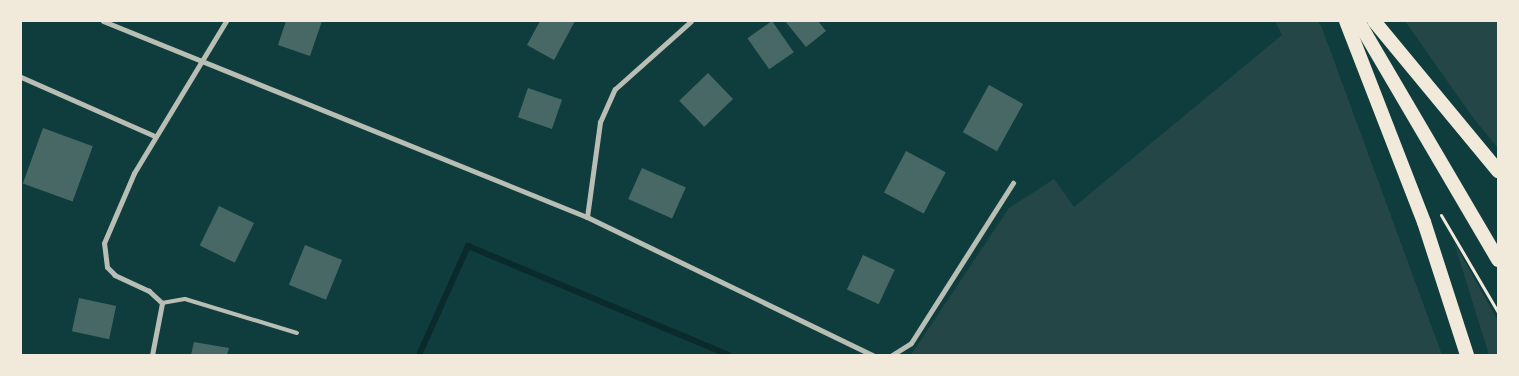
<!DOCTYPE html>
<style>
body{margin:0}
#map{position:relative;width:1519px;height:376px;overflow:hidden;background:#0f3d3e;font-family:Arial,sans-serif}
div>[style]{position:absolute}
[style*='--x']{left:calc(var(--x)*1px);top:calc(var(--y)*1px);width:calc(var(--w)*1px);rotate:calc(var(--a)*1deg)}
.green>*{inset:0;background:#244646}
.stream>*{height:6px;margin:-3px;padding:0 3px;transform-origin:3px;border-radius:3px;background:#0a2a2b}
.building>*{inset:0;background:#486865;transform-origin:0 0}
.path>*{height:3px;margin:-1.5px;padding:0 1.5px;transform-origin:1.5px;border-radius:1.5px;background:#f1e9da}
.service>*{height:4px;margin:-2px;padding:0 2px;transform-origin:2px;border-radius:2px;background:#b8beb3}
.minor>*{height:5px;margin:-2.5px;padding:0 2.5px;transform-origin:2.5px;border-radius:2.5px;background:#b8beb3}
.trunk>*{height:14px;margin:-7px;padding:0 7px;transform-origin:7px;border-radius:7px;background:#f1e9da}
span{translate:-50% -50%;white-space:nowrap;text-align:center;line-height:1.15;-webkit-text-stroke:4.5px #f1e9da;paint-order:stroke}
.frame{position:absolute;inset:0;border:22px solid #f1e9da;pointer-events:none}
</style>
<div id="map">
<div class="green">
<i style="clip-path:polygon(1275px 21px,1318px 21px,1322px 28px,1442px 355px,911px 355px,1009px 208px,1054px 179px,1074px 207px,1282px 35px)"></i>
<i style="clip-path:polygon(1405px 21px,1498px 21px,1498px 148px,1474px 119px)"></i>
<i style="clip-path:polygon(1454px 242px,1498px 321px,1498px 355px,1489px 355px)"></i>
</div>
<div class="stream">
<i style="--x:419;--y:355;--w:120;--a:-65.8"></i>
<i style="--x:468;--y:246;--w:282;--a:22.7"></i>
</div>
<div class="building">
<i style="clip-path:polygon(286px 21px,322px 21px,310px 56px,278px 45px)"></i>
<i style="clip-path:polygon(540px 21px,575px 21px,554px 60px,527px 45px)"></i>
<i style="left:772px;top:21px;width:38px;height:30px;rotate:55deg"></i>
<i style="clip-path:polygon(785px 21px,818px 21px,826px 31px,806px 47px)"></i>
<i style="left:708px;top:73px;width:36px;height:40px;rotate:46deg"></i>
<i style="left:989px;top:85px;width:39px;height:54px;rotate:29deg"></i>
<i style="left:528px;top:88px;width:36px;height:31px;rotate:19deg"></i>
<i style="left:43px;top:128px;width:53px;height:59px;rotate:20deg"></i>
<i style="left:906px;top:151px;width:45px;height:47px;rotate:28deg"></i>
<i style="left:642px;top:168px;width:48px;height:34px;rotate:24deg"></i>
<i style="left:219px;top:206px;width:39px;height:44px;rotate:26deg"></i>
<i style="left:305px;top:245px;width:40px;height:43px;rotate:22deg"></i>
<i style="left:863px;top:255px;width:35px;height:38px;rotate:25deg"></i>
<i style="left:79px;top:298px;width:38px;height:34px;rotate:12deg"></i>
<i style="clip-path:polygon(194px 342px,229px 348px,227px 355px,191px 355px)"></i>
</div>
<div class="path">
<i style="--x:1441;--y:215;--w:113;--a:59.6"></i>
</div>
<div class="service">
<i style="--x:162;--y:303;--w:23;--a:-10"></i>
<i style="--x:185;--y:299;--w:117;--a:16.9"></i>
</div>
<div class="minor">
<i style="--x:103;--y:21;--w:522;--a:22.05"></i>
<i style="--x:587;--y:217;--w:318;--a:25.8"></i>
<i style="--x:21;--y:77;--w:146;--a:23.8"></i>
<i style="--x:587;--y:217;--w:96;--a:-82.2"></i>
<i style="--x:600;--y:122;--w:36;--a:-66"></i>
<i style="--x:615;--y:89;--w:102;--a:-41.8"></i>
<i style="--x:152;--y:355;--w:53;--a:-79.1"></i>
<i style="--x:162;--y:303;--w:18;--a:-137"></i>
<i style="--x:149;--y:291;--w:38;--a:-155"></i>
<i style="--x:115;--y:275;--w:11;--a:-135"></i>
<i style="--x:107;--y:267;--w:24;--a:-97"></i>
<i style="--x:104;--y:243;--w:76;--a:-66.8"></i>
<i style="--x:134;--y:173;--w:178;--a:-58.8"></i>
<i style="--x:892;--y:355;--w:22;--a:-32"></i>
<i style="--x:911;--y:343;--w:190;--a:-57.5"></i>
</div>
<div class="trunk">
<i style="--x:1346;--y:21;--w:216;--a:68.8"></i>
<i style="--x:1424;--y:222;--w:140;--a:72.1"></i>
<i style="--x:1358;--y:21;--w:277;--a:59.6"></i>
<i style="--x:1374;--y:21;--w:195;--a:50.4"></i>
</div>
<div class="frame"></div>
</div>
